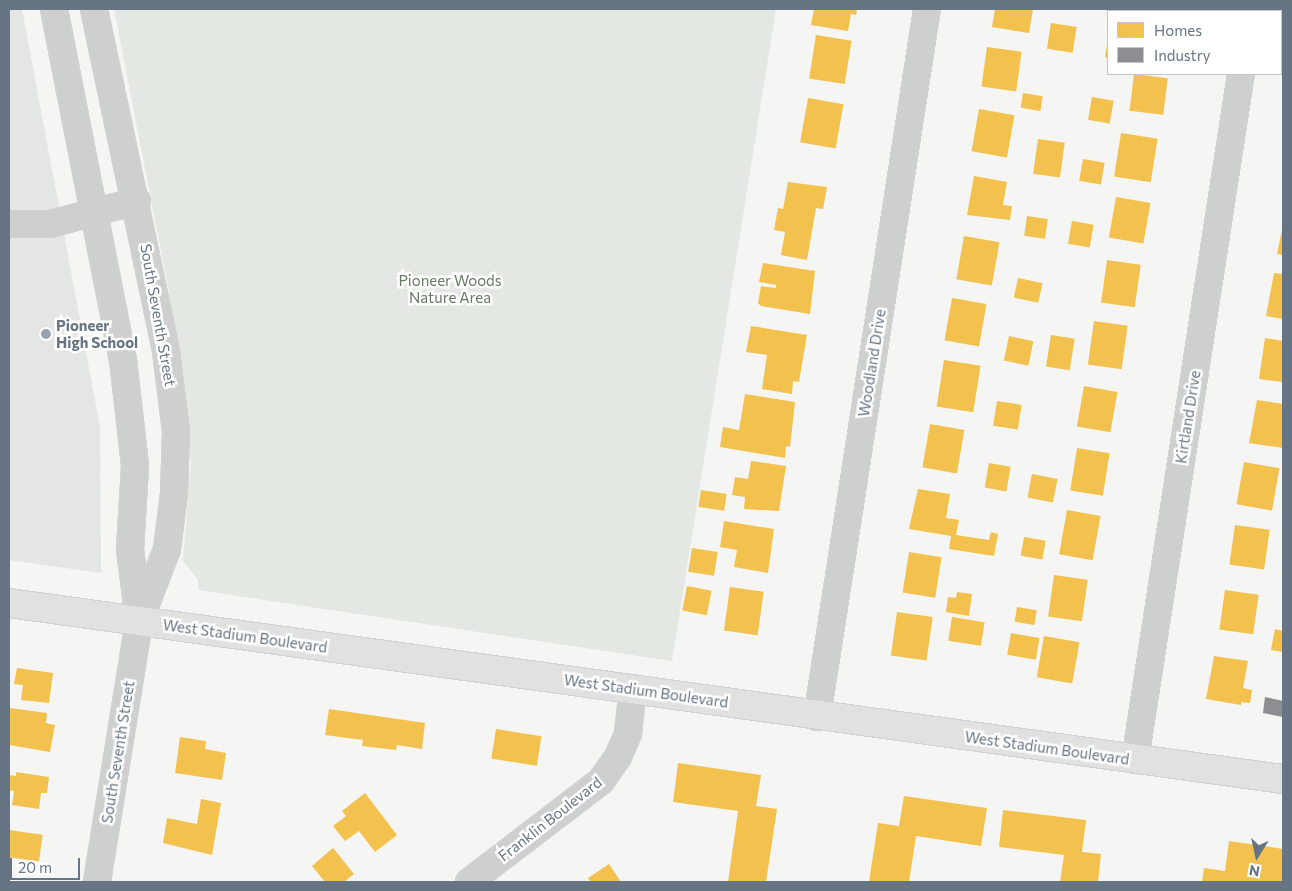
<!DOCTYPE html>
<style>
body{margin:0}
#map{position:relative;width:1292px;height:891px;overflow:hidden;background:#f5f5f4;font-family:Commissioner,sans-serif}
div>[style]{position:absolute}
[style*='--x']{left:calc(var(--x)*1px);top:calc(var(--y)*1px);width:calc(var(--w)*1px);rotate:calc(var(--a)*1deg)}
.built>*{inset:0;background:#e4e5e5}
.green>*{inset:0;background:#e4e8e2}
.homes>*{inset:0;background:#f2c14e;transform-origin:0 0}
.industry>*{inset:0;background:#8d8d92}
.roads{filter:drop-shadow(1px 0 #d1d2d2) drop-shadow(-1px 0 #d1d2d2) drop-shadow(0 1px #d1d2d2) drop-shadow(0 -1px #d1d2d2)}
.minor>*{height:26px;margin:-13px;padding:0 13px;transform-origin:13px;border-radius:13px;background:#cecfcf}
.major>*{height:28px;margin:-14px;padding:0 14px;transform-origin:14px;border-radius:14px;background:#e1e1e2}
.dots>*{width:14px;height:14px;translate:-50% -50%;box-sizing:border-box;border:2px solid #fff;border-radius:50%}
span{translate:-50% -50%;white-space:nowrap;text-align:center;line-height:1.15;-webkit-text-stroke:5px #fff;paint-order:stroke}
.park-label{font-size:15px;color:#687a65}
.street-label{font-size:15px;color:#677483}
.poi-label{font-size:15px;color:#677483;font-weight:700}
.left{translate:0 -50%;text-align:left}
.frame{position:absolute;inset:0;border:10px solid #677483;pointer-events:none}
.legend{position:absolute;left:1107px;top:10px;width:175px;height:65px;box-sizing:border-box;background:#fff;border:1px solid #c2c7cd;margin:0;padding:6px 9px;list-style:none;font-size:15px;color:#677483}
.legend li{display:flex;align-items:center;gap:10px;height:25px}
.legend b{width:25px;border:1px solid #c2c7cd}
.north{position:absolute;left:1232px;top:831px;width:50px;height:50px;-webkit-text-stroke:4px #fff;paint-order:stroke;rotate:190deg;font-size:14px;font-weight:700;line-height:20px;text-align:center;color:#677483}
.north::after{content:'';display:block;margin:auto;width:18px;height:22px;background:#677483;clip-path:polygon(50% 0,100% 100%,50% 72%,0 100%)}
.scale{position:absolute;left:10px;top:858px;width:70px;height:22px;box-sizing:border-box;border:2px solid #677483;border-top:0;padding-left:6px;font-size:15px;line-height:18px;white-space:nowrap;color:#677483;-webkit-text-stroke:4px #fff;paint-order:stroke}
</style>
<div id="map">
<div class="built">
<i style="clip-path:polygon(9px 9px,22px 9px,100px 427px,101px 573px,9px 560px)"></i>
</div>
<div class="green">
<i style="clip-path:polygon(114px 9px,776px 9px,672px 661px,198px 590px,198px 580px,183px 561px,191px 462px,182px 380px,168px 287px)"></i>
</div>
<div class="homes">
<i style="clip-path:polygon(814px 9px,857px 9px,856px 15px,851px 14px,848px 31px,811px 25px)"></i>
<i style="clip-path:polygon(995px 9px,1033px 9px,1029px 33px,992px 27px)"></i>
<i style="clip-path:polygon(1144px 9px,1163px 9px,1172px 10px,1143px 11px)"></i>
<i style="left:1051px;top:23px;width:26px;height:26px;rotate:9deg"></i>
<i style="left:816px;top:35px;width:36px;height:44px;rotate:9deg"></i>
<i style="clip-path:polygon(1107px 45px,1108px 45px,1108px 58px,1105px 57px)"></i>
<i style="left:987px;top:47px;width:35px;height:40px;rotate:8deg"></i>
<i style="left:1134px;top:74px;width:34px;height:37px;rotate:7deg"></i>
<i style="left:1023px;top:93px;width:20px;height:15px;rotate:9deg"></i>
<i style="left:1092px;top:97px;width:22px;height:23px;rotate:10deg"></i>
<i style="left:808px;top:98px;width:36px;height:45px;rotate:10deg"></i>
<i style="left:979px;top:109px;width:36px;height:43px;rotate:10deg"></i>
<i style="left:1121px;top:133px;width:37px;height:44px;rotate:9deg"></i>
<i style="left:1038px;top:139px;width:27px;height:35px;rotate:8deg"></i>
<i style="left:1083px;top:159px;width:22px;height:22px;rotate:10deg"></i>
<i style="clip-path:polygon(974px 176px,1007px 182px,1003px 205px,1012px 206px,1010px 220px,967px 215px)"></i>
<i style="clip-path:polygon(788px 182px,827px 187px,823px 209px,816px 208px,807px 260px,781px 255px,785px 232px,774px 230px,778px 208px,783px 209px)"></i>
<i style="left:1116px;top:197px;width:35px;height:41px;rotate:10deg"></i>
<i style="left:1027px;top:216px;width:21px;height:20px;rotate:8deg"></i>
<i style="left:1072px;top:221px;width:22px;height:23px;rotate:10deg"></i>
<i style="clip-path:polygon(1283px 225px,1283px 255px,1277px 254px)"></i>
<i style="left:964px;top:236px;width:36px;height:44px;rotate:10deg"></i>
<i style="left:1107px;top:260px;width:34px;height:43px;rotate:8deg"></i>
<i style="clip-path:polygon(763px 263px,815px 271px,810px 314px,761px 306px,758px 303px,761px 286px,776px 288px,776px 285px,759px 282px)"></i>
<i style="clip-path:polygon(1274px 273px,1283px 274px,1283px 319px,1266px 316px)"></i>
<i style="left:1018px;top:278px;width:25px;height:20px;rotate:12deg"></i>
<i style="left:952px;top:298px;width:35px;height:43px;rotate:10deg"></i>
<i style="left:1094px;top:321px;width:34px;height:44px;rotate:8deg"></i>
<i style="clip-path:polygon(751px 326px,807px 335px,799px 382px,793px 381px,792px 394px,762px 389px,767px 355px,746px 352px)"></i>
<i style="left:1051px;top:335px;width:24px;height:32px;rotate:9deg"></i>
<i style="left:1009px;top:336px;width:25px;height:25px;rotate:12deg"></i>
<i style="clip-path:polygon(1265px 338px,1283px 341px,1283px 382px,1259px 379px)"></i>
<i style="left:944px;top:360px;width:37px;height:47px;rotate:9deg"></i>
<i style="left:1084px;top:386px;width:34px;height:41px;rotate:10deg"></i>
<i style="clip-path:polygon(745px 394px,795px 402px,790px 447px,786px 446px,785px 458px,720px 447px,723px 427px,739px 430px)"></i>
<i style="clip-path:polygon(1257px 400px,1283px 404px,1283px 448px,1249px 443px)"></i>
<i style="left:997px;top:401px;width:25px;height:25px;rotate:9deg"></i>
<i style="left:930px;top:424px;width:35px;height:44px;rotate:10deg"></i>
<i style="left:1077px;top:448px;width:33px;height:43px;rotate:9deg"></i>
<i style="clip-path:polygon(751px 461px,786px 466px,779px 511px,744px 509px,745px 497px,732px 495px,735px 477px,748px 479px)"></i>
<i style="left:1244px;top:462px;width:36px;height:43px;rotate:10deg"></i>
<i style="left:989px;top:463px;width:22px;height:25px;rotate:10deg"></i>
<i style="left:1032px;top:474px;width:26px;height:24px;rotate:11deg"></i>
<i style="clip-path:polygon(918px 489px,950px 494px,946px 518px,959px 520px,956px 535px,989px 540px,991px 532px,998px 534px,994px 556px,949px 549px,951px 536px,909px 529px)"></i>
<i style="left:701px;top:490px;width:26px;height:17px;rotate:9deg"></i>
<i style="left:1067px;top:510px;width:34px;height:45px;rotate:10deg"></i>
<i style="clip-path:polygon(724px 521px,774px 529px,768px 573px,734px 567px,737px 550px,720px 547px)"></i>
<i style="left:1235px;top:525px;width:35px;height:40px;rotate:8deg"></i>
<i style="left:1024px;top:537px;width:22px;height:19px;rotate:10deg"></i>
<i style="left:692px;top:548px;width:26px;height:24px;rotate:9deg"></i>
<i style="left:909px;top:552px;width:33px;height:41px;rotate:9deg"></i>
<i style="left:1054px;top:575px;width:34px;height:42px;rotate:8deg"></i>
<i style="left:687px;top:586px;width:25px;height:25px;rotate:11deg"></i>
<i style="left:730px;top:587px;width:34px;height:44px;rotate:8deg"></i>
<i style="left:1225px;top:590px;width:34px;height:40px;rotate:8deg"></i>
<i style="clip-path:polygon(957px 592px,972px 594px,969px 616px,946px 612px,948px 597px,956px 598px)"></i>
<i style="left:1017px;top:607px;width:20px;height:15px;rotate:9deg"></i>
<i style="left:897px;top:612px;width:36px;height:44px;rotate:8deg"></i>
<i style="left:952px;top:617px;width:33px;height:24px;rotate:9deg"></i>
<i style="clip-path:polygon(1275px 629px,1283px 631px,1283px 652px,1271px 650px)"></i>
<i style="left:1011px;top:633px;width:29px;height:22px;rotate:10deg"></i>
<i style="left:1044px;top:636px;width:36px;height:42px;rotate:10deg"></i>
<i style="clip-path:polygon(1214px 656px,1248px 661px,1243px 688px,1252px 690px,1250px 703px,1241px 702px,1241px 705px,1206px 699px)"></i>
<i style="clip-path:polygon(17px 668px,53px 673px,49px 703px,21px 700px,23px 685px,14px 684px)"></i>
<i style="clip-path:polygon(10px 708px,47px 713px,46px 723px,55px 725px,50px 752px,9px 745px)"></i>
<i style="clip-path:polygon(329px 709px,425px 723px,422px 749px,397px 745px,396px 750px,362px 746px,363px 740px,325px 735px)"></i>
<i style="left:496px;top:729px;width:46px;height:30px;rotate:9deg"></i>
<i style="clip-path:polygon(180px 737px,206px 741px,205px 749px,226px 753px,222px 780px,175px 773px)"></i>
<i style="clip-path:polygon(678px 763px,761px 775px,756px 806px,777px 809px,766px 882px,728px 882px,738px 811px,673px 802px)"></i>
<i style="clip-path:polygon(16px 772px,49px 777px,47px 793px,41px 793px,39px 809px,12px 805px,14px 791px,9px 790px,9px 775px,16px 776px)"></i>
<i style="clip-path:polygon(365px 793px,397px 835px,375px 852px,359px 831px,345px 841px,333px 826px,346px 816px,342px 811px)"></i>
<i style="clip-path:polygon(904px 796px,987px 808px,981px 846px,916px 836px,909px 882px,869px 882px,878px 823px,899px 826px)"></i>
<i style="clip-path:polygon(201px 799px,221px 803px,212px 855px,163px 843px,167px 818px,197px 824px)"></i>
<i style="clip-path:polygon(1003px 810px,1086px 820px,1082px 852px,1101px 854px,1098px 882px,1060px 882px,1064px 855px,999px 847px)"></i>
<i style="left:9px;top:830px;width:34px;height:27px;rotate:8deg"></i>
<i style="clip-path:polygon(1229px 841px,1283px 849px,1283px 882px,1202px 882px,1204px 868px,1225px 871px)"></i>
<i style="clip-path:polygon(333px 848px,354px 874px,344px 882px,325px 882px,312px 866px)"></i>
<i style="clip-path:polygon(609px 864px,621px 882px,591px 882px,588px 878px)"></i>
</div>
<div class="industry">
<i style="clip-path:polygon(1265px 697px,1283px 701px,1283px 717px,1263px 713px)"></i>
</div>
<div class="roads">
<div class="minor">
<i style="--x:54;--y:9;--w:358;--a:78.9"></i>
<i style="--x:123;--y:360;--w:107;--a:83.5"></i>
<i style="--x:135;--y:466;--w:84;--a:93.4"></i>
<i style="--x:130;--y:550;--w:70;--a:82.6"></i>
<i style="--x:94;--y:9;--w:349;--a:78.1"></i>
<i style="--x:166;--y:351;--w:81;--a:82.9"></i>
<i style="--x:176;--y:431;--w:63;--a:91.8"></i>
<i style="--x:174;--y:494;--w:55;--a:97.3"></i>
<i style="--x:167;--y:549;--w:78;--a:111"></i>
<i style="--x:139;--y:622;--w:263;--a:99.2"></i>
<i style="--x:1250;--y:11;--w:2;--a:-63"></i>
<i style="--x:9;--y:224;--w:41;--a:0"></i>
<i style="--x:50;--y:224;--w:90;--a:-14.8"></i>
<i style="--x:817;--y:717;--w:716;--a:-81.17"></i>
<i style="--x:1135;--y:760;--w:694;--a:-81.22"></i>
<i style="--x:469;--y:882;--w:166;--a:-37.4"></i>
<i style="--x:601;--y:781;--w:29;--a:-55"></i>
<i style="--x:618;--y:757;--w:26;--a:-67"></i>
<i style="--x:628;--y:733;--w:45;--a:-83.7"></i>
</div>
<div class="major">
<i style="--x:9;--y:603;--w:1286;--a:7.87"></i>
</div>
</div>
<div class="dots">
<i style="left:46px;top:334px;background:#99a1ab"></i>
</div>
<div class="park-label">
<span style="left:450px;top:289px">Pioneer Woods<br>Nature Area</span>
</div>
<div class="street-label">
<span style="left:158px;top:315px;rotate:80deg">South Seventh Street</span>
<span style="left:872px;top:363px;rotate:-81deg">Woodland Drive</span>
<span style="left:1188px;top:417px;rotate:-81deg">Kirtland Drive</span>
<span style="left:245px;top:636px;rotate:8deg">West Stadium Boulevard</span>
<span style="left:646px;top:691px;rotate:8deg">West Stadium Boulevard</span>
<span style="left:1047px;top:748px;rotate:8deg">West Stadium Boulevard</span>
<span style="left:118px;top:752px;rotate:-81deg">South Seventh Street</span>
<span style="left:550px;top:819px;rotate:-38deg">Franklin Boulevard</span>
</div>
<div class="poi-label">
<span class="left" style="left:56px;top:334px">Pioneer<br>High School</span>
</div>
<div class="frame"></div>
<ul class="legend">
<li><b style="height:14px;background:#f2c14e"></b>Homes</li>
<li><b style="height:14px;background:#8d8d92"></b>Industry</li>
</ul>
<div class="north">N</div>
<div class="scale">20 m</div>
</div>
